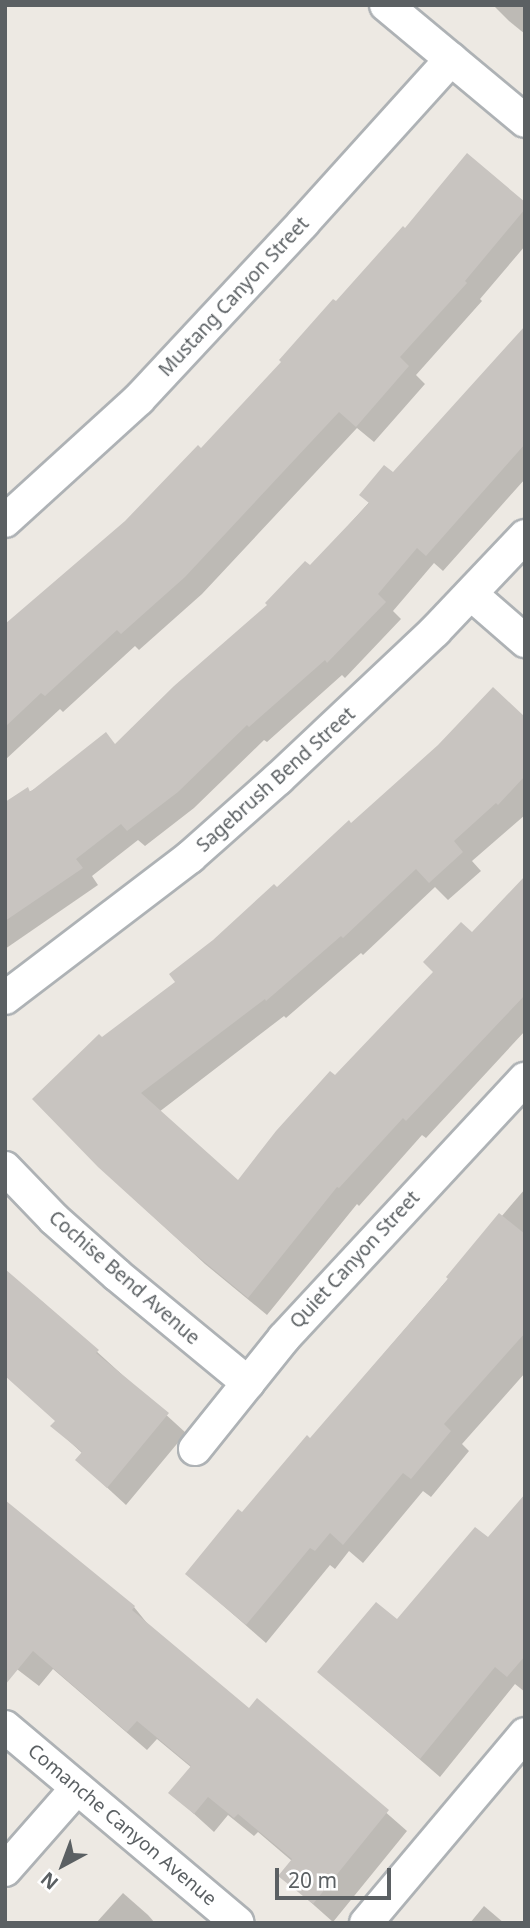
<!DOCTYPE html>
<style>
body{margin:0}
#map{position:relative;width:530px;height:1928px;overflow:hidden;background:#ede9e3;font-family:"Noto Sans",sans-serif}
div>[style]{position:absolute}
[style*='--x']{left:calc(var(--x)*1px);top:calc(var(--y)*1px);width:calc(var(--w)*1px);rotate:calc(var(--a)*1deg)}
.shadow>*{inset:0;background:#0003}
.building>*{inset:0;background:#c8c4c0}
.roads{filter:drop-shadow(2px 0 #aeb2b5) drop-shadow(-2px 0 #aeb2b5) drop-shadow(0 2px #aeb2b5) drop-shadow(0 -2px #aeb2b5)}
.minor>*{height:32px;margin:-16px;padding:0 16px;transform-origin:16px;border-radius:16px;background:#fff}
span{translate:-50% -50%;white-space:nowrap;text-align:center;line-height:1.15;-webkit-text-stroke:6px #fff;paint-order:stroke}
.street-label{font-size:19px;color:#5b6063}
.frame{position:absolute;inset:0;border:7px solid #5b6063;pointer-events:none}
.north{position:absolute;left:28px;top:1830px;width:70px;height:70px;-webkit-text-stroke:5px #fff;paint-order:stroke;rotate:221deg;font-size:19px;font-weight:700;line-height:28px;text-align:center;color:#5b6063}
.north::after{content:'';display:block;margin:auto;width:24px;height:32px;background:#5b6063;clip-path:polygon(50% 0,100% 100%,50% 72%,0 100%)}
.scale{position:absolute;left:275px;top:1868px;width:116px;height:32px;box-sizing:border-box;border:4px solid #5b6063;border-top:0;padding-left:9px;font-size:21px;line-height:24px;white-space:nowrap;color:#5b6063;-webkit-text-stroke:5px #fff;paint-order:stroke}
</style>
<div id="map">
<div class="shadow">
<i style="clip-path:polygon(493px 5px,525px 5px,525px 34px,509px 21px)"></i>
<i style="clip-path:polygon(525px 204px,525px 246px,480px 299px,482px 301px,416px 375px,425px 384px,374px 442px,357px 428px,202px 594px,139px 650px,135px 646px,63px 712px,60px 709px,5px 760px,5px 626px,127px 522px,201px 450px,405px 231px)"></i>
<i style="clip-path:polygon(525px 329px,525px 479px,443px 571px,434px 563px,393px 611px,401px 619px,345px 678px,342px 675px,267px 742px,264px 740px,194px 808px,145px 846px,138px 840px,92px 876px,98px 885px,5px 949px,5px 805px,116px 745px,310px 568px)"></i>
<i style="clip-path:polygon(525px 719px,525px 815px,472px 861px,481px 871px,448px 900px,435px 887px,363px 955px,361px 953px,286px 1018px,284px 1016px,159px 1112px,238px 1183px,525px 877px,525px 1031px,426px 1138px,422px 1135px,359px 1206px,357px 1204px,267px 1315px,205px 1264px,119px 1185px,102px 1040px,177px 982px,277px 889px,352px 826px)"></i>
<i style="clip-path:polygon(525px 1189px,525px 1373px,462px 1444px,469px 1451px,431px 1497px,423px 1491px,363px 1563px,349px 1551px,335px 1569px,330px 1565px,266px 1643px,187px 1574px,310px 1440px)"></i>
<i style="clip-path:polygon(37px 1297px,186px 1433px,126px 1505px,77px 1460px,83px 1454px,53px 1426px,56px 1422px)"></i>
<i style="clip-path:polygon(525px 1497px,525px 1692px,515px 1684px,440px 1777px,319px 1672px,397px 1622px,488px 1540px)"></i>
<i style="clip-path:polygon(134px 1607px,151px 1628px,249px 1711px,258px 1700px,407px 1831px,333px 1922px,280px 1875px,292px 1861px,258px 1832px,254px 1836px,228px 1815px,214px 1832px,171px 1793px,192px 1768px,157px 1739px,147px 1750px,53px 1669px,39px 1686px,5px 1660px)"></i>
<i style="clip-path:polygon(123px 1893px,148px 1915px,155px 1923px,96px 1923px)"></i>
<i style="clip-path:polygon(484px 1906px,504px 1923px,470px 1923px)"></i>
</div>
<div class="building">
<i style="clip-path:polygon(467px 153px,525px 202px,525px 209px,465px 281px,467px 283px,400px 357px,409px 366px,356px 427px,339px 412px,185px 577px,121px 634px,117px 630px,45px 696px,41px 693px,5px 727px,5px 624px,125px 521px,198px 445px,201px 448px,281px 362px,279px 360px,333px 299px,336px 301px,403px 226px,405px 228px)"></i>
<i style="clip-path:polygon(525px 326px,525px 444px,426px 556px,417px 548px,378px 594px,386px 602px,327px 663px,325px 660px,249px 727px,247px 725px,178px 792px,127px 831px,121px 824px,76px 859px,83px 868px,5px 921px,5px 802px,28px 787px,30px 792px,106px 732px,115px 744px,174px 686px,267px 605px,265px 603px,305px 561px,310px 565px,369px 503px,359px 495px,384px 465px,393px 472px)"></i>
<i style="clip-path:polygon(493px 687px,525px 717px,525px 776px,498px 805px,496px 803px,454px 841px,463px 852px,429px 883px,416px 869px,343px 938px,341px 936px,266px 1001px,265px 999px,141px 1093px,238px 1180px,276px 1131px,330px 1071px,335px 1075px,433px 972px,423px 962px,461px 922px,472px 932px,525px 876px,525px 995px,406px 1121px,403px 1118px,339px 1188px,337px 1187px,248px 1298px,185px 1246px,98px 1167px,32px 1099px,99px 1034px,102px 1037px,175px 982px,169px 974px,213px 940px,274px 884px,277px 887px,349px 820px,351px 823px,438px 745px)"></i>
<i style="clip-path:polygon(499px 1213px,525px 1234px,525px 1333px,444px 1424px,451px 1431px,411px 1479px,403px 1473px,343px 1545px,330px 1533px,315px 1551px,310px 1548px,246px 1625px,185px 1574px,238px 1509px,242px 1512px,307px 1435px,310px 1438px,448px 1279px,446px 1277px)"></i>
<i style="clip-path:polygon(5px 1269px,99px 1350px,96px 1353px,169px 1413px,107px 1488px,75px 1460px,82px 1452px,50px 1426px,55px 1421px,5px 1376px)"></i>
<i style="clip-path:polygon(525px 1494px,525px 1656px,507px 1677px,495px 1667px,420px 1759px,317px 1672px,376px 1602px,397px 1619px,475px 1527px,488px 1537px)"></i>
<i style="clip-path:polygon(5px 1500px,135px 1606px,132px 1610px,249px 1708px,257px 1698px,389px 1810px,313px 1904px,278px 1876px,292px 1859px,238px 1814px,234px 1818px,208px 1797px,194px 1814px,168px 1793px,191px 1766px,137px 1721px,127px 1732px,33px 1651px,5px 1685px)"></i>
</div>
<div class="roads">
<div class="minor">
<i style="--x:386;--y:5;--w:181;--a:39.8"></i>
<i style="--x:5;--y:521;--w:181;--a:-42.3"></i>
<i style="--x:139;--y:399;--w:241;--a:-47"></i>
<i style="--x:303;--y:223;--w:221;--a:-47.9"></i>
<i style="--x:471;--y:594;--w:72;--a:41"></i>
<i style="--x:5;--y:998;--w:233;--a:-37.3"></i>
<i style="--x:190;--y:857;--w:118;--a:-41.6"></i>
<i style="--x:278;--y:779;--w:216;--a:-43.3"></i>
<i style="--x:435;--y:631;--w:131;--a:-46.5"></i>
<i style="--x:5;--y:1168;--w:71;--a:46.1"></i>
<i style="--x:54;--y:1219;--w:84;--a:41.6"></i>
<i style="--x:117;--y:1275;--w:170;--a:39.5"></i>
<i style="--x:195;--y:1449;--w:142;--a:-51.3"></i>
<i style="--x:284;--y:1338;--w:354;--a:-47.1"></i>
<i style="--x:5;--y:1727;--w:304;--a:40.1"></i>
<i style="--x:5;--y:1870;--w:109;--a:-48.7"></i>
<i style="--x:366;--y:1923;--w:247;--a:-49.9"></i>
</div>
</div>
<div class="street-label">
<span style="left:234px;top:297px;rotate:-47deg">Mustang Canyon Street</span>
<span style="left:276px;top:780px;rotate:-42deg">Sagebrush Bend Street</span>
<span style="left:355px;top:1260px;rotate:-47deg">Quiet Canyon Street</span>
<span style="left:124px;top:1278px;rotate:41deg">Cochise Bend Avenue</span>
<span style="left:122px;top:1825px;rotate:40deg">Comanche Canyon Avenue</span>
</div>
<div class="frame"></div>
<div class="north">N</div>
<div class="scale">20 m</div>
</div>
